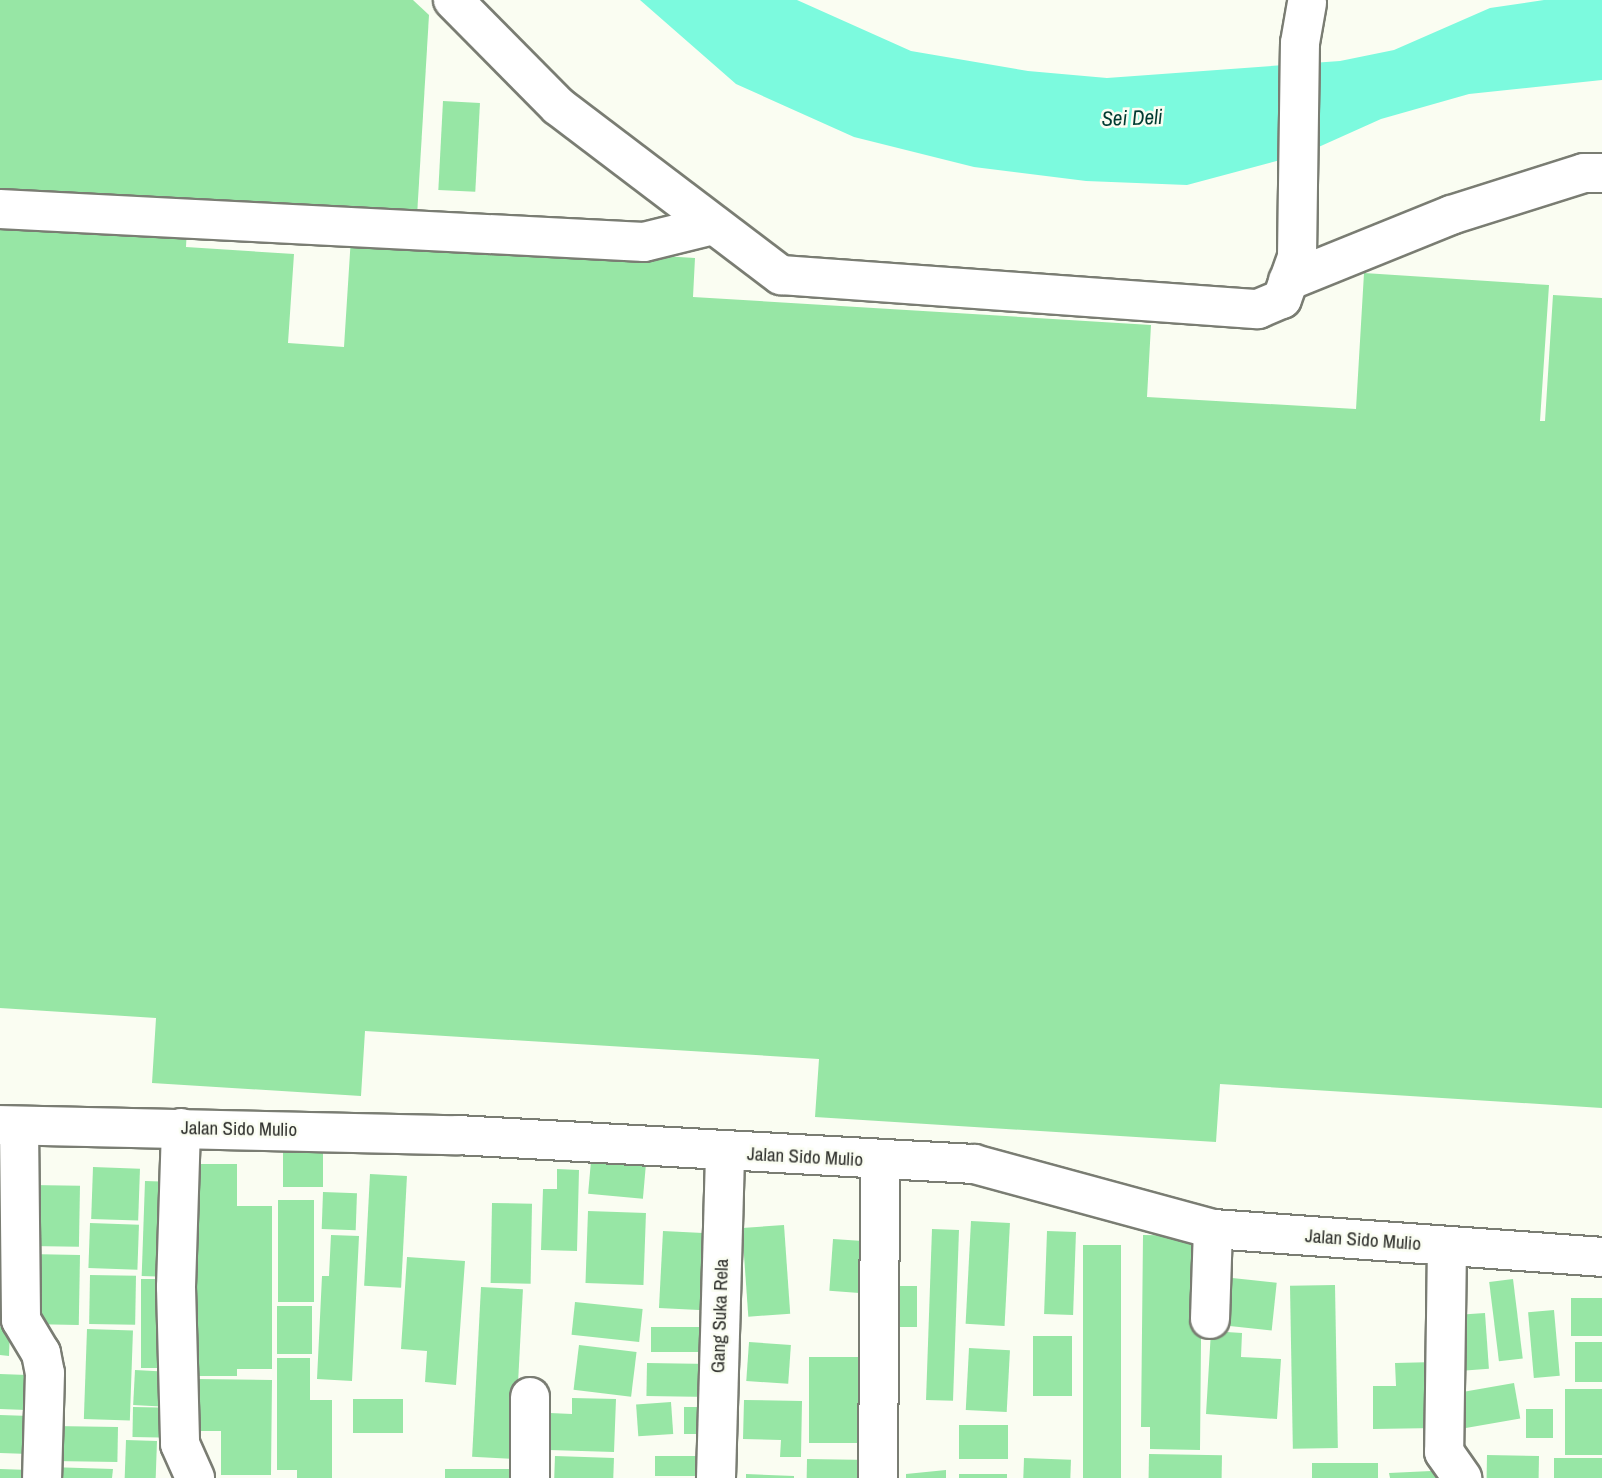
<!DOCTYPE html>
<style>
body{margin:0}
#map{position:relative;width:1602px;height:1478px;overflow:hidden;background:#fafdf2;font-family:"Archivo Narrow",sans-serif}
div>[style]{position:absolute}
[style*='--x']{left:calc(var(--x)*1px);top:calc(var(--y)*1px);width:calc(var(--w)*1px);rotate:calc(var(--a)*1deg)}
.water>*{inset:0;background:#7cfade}
.building>*{inset:0;background:#97e6a5;transform-origin:0 0}
.roads{filter:drop-shadow(2px 0 #7a7d73) drop-shadow(-2px 0 #7a7d73) drop-shadow(0 2px #7a7d73) drop-shadow(0 -2px #7a7d73)}
.minor>*{height:38px;margin:-19px;padding:0 19px;transform-origin:19px;border-radius:19px;background:#fff}
span{translate:-50% -50%;white-space:nowrap;text-align:center;line-height:1.15;-webkit-text-stroke:5px #fafdf2;paint-order:stroke}
.street-label{font-size:19px;color:#2f302c}
.water-label{font-size:21px;color:#003b31;font-style:italic}
</style>
<div id="map">
<div class="water">
<i style="clip-path:polygon(640px 0,797px 0,911px 51px,1028px 71px,1107px 78px,1340px 61px,1394px 50px,1490px 8px,1544px 0,1602px 0,1602px 80px,1469px 94px,1381px 119px,1303px 154px,1187px 185px,1086px 181px,974px 167px,854px 137px,736px 84px)"></i>
</div>
<div class="building">
<i style="clip-path:polygon(0 0,413px 0,429px 15px,417px 216px,0 190px)"></i>
<i style="left:443px;top:101px;width:37px;height:89px;rotate:3deg"></i>
<i style="clip-path:polygon(0 215px,187px 227px,186px 247px,294px 254px,288px 343px,344px 347px,351px 237px,695px 258px,693px 297px,1151px 325px,1147px 397px,1356px 409px,1364px 273px,1549px 285px,1540px 421px,1545px 421px,1553px 295px,1602px 298px,1602px 1108px,1220px 1084px,1216px 1142px,815px 1117px,819px 1059px,365px 1031px,361px 1096px,152px 1083px,156px 1018px,0 1008px)"></i>
<i style="left:283px;top:1151px;width:40px;height:36px"></i>
<i style="left:591px;top:1161px;width:55px;height:33px;rotate:5deg"></i>
<i style="clip-path:polygon(194px 1164px,237px 1164px,237px 1206px,272px 1206px,272px 1369px,237px 1369px,237px 1376px,194px 1376px)"></i>
<i style="left:93px;top:1167px;width:47px;height:52px;rotate:2deg"></i>
<i style="clip-path:polygon(557px 1169px,579px 1170px,577px 1251px,541px 1250px,543px 1189px,557px 1189px)"></i>
<i style="left:370px;top:1174px;width:37px;height:112px;rotate:3deg"></i>
<i style="left:145px;top:1181px;width:31px;height:95px;rotate:2deg"></i>
<i style="left:31px;top:1185px;width:49px;height:61px;rotate:1deg"></i>
<i style="left:323px;top:1192px;width:34px;height:37px;rotate:2deg"></i>
<i style="left:278px;top:1200px;width:36px;height:102px"></i>
<i style="left:492px;top:1203px;width:40px;height:80px;rotate:1deg"></i>
<i style="left:588px;top:1211px;width:58px;height:72px;rotate:2deg"></i>
<i style="left:971px;top:1221px;width:39px;height:103px;rotate:3deg"></i>
<i style="left:90px;top:1223px;width:49px;height:45px;rotate:2deg"></i>
<i style="left:784px;top:1225px;width:89px;height:42px;rotate:86deg"></i>
<i style="left:932px;top:1229px;width:27px;height:171px;rotate:2deg"></i>
<i style="left:663px;top:1231px;width:45px;height:77px;rotate:3deg"></i>
<i style="left:1047px;top:1231px;width:29px;height:83px;rotate:2deg"></i>
<i style="clip-path:polygon(331px 1235px,359px 1236px,352px 1381px,317px 1379px,322px 1276px,329px 1276px)"></i>
<i style="clip-path:polygon(1143px 1235px,1202px 1236px,1200px 1450px,1150px 1449px,1150px 1427px,1141px 1427px)"></i>
<i style="left:833px;top:1239px;width:30px;height:52px;rotate:4deg"></i>
<i style="left:1083px;top:1245px;width:38px;height:233px"></i>
<i style="left:29px;top:1254px;width:51px;height:70px;rotate:1deg"></i>
<i style="clip-path:polygon(407px 1257px,465px 1261px,456px 1385px,425px 1382px,427px 1351px,401px 1349px)"></i>
<i style="left:90px;top:1275px;width:46px;height:49px;rotate:1deg"></i>
<i style="left:1223px;top:1277px;width:54px;height:48px;rotate:6deg"></i>
<i style="left:141px;top:1279px;width:32px;height:89px"></i>
<i style="left:1513px;top:1279px;width:80px;height:24px;rotate:83deg"></i>
<i style="left:1335px;top:1285px;width:163px;height:45px;rotate:89deg"></i>
<i style="left:889px;top:1286px;width:28px;height:41px"></i>
<i style="left:481px;top:1287px;width:42px;height:170px;rotate:3deg"></i>
<i style="left:1571px;top:1298px;width:31px;height:38px"></i>
<i style="left:575px;top:1302px;width:68px;height:33px;rotate:6deg"></i>
<i style="left:277px;top:1306px;width:35px;height:48px"></i>
<i style="left:1554px;top:1310px;width:66px;height:26px;rotate:85deg"></i>
<i style="left:1485px;top:1313px;width:56px;height:37px;rotate:86deg"></i>
<i style="clip-path:polygon(0 1327px,10px 1328px,9px 1356px,0 1355px)"></i>
<i style="left:651px;top:1327px;width:61px;height:25px"></i>
<i style="left:87px;top:1329px;width:46px;height:90px;rotate:2deg"></i>
<i style="clip-path:polygon(1211px 1331px,1242px 1333px,1241px 1357px,1281px 1359px,1277px 1419px,1206px 1414px)"></i>
<i style="left:1033px;top:1336px;width:39px;height:60px"></i>
<i style="left:749px;top:1342px;width:42px;height:39px;rotate:4deg"></i>
<i style="left:1575px;top:1342px;width:27px;height:40px"></i>
<i style="left:579px;top:1345px;width:58px;height:45px;rotate:7deg"></i>
<i style="left:969px;top:1348px;width:41px;height:62px;rotate:3deg"></i>
<i style="left:809px;top:1357px;width:59px;height:86px"></i>
<i style="clip-path:polygon(277px 1358px,310px 1358px,310px 1400px,332px 1400px,332px 1478px,297px 1478px,297px 1470px,277px 1470px)"></i>
<i style="clip-path:polygon(1436px 1362px,1437px 1428px,1373px 1429px,1373px 1386px,1396px 1386px,1395px 1363px)"></i>
<i style="left:647px;top:1363px;width:64px;height:33px;rotate:1deg"></i>
<i style="left:135px;top:1370px;width:37px;height:35px;rotate:3deg"></i>
<i style="left:0;top:1374px;width:34px;height:35px;rotate:2deg"></i>
<i style="clip-path:polygon(196px 1379px,272px 1380px,271px 1475px,221px 1475px,221px 1431px,196px 1431px)"></i>
<i style="left:1514px;top:1383px;width:36px;height:64px;rotate:80deg"></i>
<i style="left:1565px;top:1389px;width:37px;height:66px"></i>
<i style="clip-path:polygon(572px 1398px,616px 1399px,614px 1452px,549px 1450px,550px 1413px,572px 1414px)"></i>
<i style="left:353px;top:1399px;width:50px;height:34px"></i>
<i style="clip-path:polygon(744px 1400px,802px 1401px,801px 1457px,780px 1457px,781px 1440px,743px 1439px)"></i>
<i style="left:671px;top:1402px;width:32px;height:35px;rotate:86deg"></i>
<i style="left:133px;top:1407px;width:40px;height:30px;rotate:1deg"></i>
<i style="left:684px;top:1407px;width:28px;height:27px"></i>
<i style="left:1526px;top:1409px;width:27px;height:29px"></i>
<i style="left:0;top:1415px;width:38px;height:38px;rotate:2deg"></i>
<i style="left:959px;top:1425px;width:49px;height:34px"></i>
<i style="left:54px;top:1426px;width:64px;height:35px;rotate:1deg"></i>
<i style="left:126px;top:1440px;width:31px;height:38px;rotate:2deg"></i>
<i style="left:1149px;top:1454px;width:73px;height:24px;rotate:1deg"></i>
<i style="left:1487px;top:1455px;width:52px;height:23px;rotate:1deg"></i>
<i style="left:555px;top:1456px;width:59px;height:22px;rotate:2deg"></i>
<i style="left:655px;top:1456px;width:51px;height:20px"></i>
<i style="left:1024px;top:1458px;width:47px;height:20px;rotate:2deg"></i>
<i style="left:1554px;top:1458px;width:48px;height:20px"></i>
<i style="left:807px;top:1459px;width:64px;height:19px;rotate:1deg"></i>
<i style="left:1378px;top:1463px;width:15px;height:66px;rotate:90deg"></i>
<i style="clip-path:polygon(49px 1467px,113px 1469px,112px 1478px,49px 1478px)"></i>
<i style="clip-path:polygon(0 1469px,30px 1470px,29px 1478px,0 1478px)"></i>
<i style="left:445px;top:1469px;width:73px;height:9px"></i>
<i style="clip-path:polygon(946px 1470px,946px 1478px,906px 1478px,906px 1474px)"></i>
<i style="clip-path:polygon(1452px 1470px,1452px 1478px,1390px 1478px,1389px 1473px)"></i>
<i style="clip-path:polygon(746px 1474px,794px 1476px,794px 1478px,746px 1478px)"></i>
<i style="left:959px;top:1474px;width:48px;height:4px"></i>
</div>
<div class="roads">
<div class="minor">
<i style="--x:453;--y:0;--w:149;--a:45.3"></i>
<i style="--x:558;--y:106;--w:280;--a:37.2"></i>
<i style="--x:781;--y:275;--w:478;--a:4.1"></i>
<i style="--x:1258;--y:309;--w:26;--a:-23"></i>
<i style="--x:1282;--y:299;--w:45;--a:-70.3"></i>
<i style="--x:1297;--y:257;--w:214;--a:-89.2"></i>
<i style="--x:1300;--y:43;--w:41;--a:-80.1"></i>
<i style="--x:0;--y:209;--w:645;--a:2.93"></i>
<i style="--x:644;--y:242;--w:71;--a:-13.8"></i>
<i style="--x:1288;--y:281;--w:176;--a:-22"></i>
<i style="--x:1451;--y:215;--w:139;--a:-17.5"></i>
<i style="--x:1584;--y:173;--w:18;--a:0"></i>
<i style="--x:0;--y:1125;--w:457;--a:1.3"></i>
<i style="--x:457;--y:1135;--w:518;--a:3.21"></i>
<i style="--x:974;--y:1164;--w:248;--a:15.2"></i>
<i style="--x:1213;--y:1229;--w:390;--a:4.1"></i>
<i style="--x:19;--y:1126;--w:194;--a:89.4"></i>
<i style="--x:21;--y:1320;--w:39;--a:59"></i>
<i style="--x:41;--y:1353;--w:20;--a:79"></i>
<i style="--x:45;--y:1373;--w:105;--a:91.6"></i>
<i style="--x:181;--y:1128;--w:159;--a:91.8"></i>
<i style="--x:176;--y:1287;--w:157;--a:88.5"></i>
<i style="--x:180;--y:1444;--w:37;--a:66"></i>
<i style="--x:1447;--y:1246;--w:206;--a:90.8"></i>
<i style="--x:1444;--y:1452;--w:32;--a:55"></i>
<i style="--x:1210;--y:1319;--w:90;--a:-88.1"></i>
<i style="--x:530;--y:1397;--w:81;--a:90"></i>
<i style="--x:716;--y:1478;--w:325;--a:-88.4"></i>
<i style="--x:878;--y:1478;--w:317;--a:-89.6"></i>
</div>
</div>
<div class="street-label">
<span style="left:239px;top:1129px;rotate:1deg">Jalan Sido Mulio</span>
<span style="left:805px;top:1157px;rotate:3deg">Jalan Sido Mulio</span>
<span style="left:1363px;top:1240px;rotate:4deg">Jalan Sido Mulio</span>
<span style="left:720px;top:1316px;rotate:-88deg">Gang Suka Rela</span>
</div>
<div class="water-label">
<span style="left:1132px;top:118px;rotate:-2deg">Sei Deli</span>
</div>
</div>
